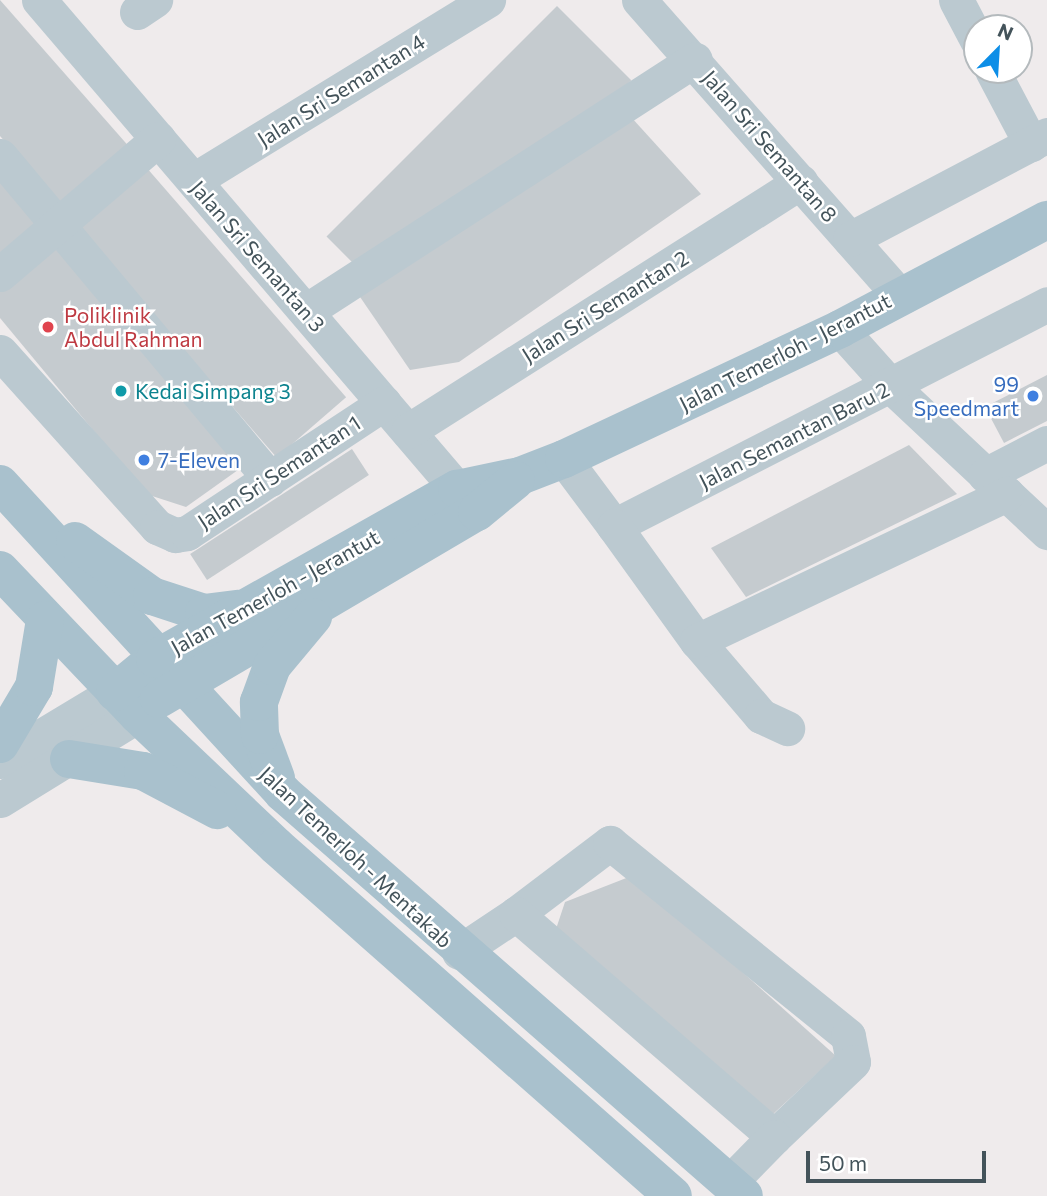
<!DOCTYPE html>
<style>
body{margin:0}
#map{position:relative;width:1047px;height:1196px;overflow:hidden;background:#efebec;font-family:Commissioner,sans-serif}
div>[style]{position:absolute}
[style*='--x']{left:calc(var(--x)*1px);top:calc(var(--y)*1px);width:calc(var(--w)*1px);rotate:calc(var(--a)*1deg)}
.building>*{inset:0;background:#c5cbcf;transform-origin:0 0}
.minor>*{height:35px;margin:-17.5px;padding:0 17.5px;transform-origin:17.5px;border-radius:17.5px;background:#bbc9d0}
.major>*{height:38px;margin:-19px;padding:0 19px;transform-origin:19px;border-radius:19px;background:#a9c1cd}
.dots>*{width:19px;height:19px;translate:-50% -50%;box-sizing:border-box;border:4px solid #fff;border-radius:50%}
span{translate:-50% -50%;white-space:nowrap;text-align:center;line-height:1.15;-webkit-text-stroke:5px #fff;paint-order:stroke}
.street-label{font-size:21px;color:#43535a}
.health-label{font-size:21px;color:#be3a42}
.left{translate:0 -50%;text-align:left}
.shop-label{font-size:21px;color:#366cbe}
.right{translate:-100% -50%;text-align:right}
.culture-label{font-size:21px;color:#0d838f}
.north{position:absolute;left:963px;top:14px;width:70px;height:70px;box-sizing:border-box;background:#fff;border:2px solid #b4babd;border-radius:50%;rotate:24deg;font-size:19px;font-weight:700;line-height:28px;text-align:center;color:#43535a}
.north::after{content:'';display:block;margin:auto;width:24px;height:32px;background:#0d8ee7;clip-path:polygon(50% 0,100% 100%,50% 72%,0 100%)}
.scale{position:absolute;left:806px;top:1151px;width:180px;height:32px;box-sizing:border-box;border:4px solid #43535a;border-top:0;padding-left:9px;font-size:21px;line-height:24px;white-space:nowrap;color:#43535a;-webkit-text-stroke:5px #fff;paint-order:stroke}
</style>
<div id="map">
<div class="building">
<i style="clip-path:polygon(0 0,132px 150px,62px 207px,0 136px)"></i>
<i style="left:557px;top:6px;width:105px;height:326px;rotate:45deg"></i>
<i style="clip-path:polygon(631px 117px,701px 194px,459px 362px,410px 370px,358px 294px)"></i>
<i style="left:146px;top:167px;width:305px;height:92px;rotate:49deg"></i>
<i style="clip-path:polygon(0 173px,42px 222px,0 256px)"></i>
<i style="clip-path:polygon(57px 246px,245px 465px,186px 507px,146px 494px,0 318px,0 292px)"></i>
<i style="clip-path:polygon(1047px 375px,1047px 421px,1004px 443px,985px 407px)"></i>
<i style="clip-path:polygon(909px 445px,957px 494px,746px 597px,711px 548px)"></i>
<i style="left:352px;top:449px;width:31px;height:193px;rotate:57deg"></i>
<i style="clip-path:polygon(634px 875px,836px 1056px,772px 1115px,556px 929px,565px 902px)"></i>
</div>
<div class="minor">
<i style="--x:39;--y:0;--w:671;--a:49.47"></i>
<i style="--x:639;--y:0;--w:393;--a:48.6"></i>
<i style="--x:956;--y:0;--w:45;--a:62.3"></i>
<i style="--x:137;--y:12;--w:22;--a:-34"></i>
<i style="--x:992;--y:70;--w:84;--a:62.2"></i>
<i style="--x:0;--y:156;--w:421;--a:50.1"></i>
<i style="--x:194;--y:180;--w:345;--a:-31.5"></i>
<i style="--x:850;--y:239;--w:223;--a:-27.8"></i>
<i style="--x:0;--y:274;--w:208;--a:-40.5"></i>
<i style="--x:306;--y:311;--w:463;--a:-32.9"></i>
<i style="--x:840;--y:329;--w:76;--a:48.2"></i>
<i style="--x:891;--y:386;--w:214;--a:43.1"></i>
<i style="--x:0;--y:352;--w:235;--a:48.1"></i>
<i style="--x:157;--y:527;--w:20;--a:24"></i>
<i style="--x:175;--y:535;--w:12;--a:-9"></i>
<i style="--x:187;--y:533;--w:236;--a:-33.4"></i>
<i style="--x:408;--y:431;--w:465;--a:-32.4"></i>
<i style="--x:564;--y:459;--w:84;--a:53.3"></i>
<i style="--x:614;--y:526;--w:487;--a:-27.1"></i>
<i style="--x:985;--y:475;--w:70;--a:-27.3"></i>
<i style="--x:614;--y:526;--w:142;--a:54.2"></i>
<i style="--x:697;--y:641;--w:99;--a:49.5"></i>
<i style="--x:761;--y:716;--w:29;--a:25"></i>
<i style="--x:697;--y:641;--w:343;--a:-25.4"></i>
<i style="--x:0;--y:761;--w:134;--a:-31"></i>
<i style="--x:0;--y:800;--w:162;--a:-31.6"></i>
<i style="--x:516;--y:914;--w:118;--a:-37.1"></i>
<i style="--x:610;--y:843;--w:306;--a:39"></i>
<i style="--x:848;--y:1036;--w:26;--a:79"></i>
<i style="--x:853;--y:1062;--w:109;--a:136.5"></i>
<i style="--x:459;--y:952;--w:69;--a:-33.7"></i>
<i style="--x:516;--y:914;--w:341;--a:40.8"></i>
<i style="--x:774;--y:1137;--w:64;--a:134.4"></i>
</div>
<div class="major">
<i style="--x:0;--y:484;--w:419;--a:47.5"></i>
<i style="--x:283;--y:793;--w:612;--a:41.16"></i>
<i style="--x:75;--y:541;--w:95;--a:35.5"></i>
<i style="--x:152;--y:596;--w:55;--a:18.1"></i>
<i style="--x:204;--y:613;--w:34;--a:-7"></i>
<i style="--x:0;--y:570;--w:200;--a:46.4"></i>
<i style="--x:138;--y:715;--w:190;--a:43.5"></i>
<i style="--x:276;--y:846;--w:529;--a:41.4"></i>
<i style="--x:115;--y:692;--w:52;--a:-39.5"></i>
<i style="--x:155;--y:659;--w:347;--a:-29.4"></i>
<i style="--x:457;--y:489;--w:64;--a:-11.7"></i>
<i style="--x:520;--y:476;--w:47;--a:-21.1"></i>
<i style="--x:564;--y:459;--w:305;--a:-25.2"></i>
<i style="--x:840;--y:329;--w:234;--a:-27.8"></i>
<i style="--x:159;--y:699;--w:369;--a:-30.5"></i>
<i style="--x:477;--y:512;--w:50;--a:-39.4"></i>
<i style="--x:0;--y:744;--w:66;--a:-59.2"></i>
<i style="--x:34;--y:687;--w:68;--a:-80.7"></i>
<i style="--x:69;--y:759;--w:75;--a:9.2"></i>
<i style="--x:143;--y:771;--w:84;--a:27.8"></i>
<i style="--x:276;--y:778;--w:46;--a:-110.4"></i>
<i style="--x:260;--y:735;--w:33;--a:-92"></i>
<i style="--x:259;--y:702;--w:38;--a:-70"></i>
<i style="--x:272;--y:666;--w:64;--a:-50.1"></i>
</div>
<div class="dots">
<i style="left:48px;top:327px;background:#e0444e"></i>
<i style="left:121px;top:391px;background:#0f9aa8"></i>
<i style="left:1033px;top:396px;background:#3f7fe0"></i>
<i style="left:144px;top:460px;background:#3f7fe0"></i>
</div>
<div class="street-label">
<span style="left:341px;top:90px;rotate:-32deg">Jalan Sri Semantan 4</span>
<span style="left:770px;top:146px;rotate:49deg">Jalan Sri Semantan 8</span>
<span style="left:258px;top:256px;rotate:49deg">Jalan Sri Semantan 3</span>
<span style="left:605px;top:306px;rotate:-32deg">Jalan Sri Semantan 2</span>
<span style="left:785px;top:352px;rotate:-27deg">Jalan Temerloh - Jerantut</span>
<span style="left:794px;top:435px;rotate:-27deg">Jalan Semantan Baru 2</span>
<span style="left:279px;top:472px;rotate:-33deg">Jalan Sri Semantan 1</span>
<span style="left:275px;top:592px;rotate:-29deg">Jalan Temerloh - Jerantut</span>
<span style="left:356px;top:857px;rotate:43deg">Jalan Temerloh - Mentakab</span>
</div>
<div class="health-label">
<span class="left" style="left:64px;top:327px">Poliklinik<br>Abdul Rahman</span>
</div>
<div class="shop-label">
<span class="right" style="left:1019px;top:396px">99<br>Speedmart</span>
<span class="left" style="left:158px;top:460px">7-Eleven</span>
</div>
<div class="culture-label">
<span class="left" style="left:135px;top:391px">Kedai Simpang 3</span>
</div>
<div class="north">N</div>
<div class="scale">50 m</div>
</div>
